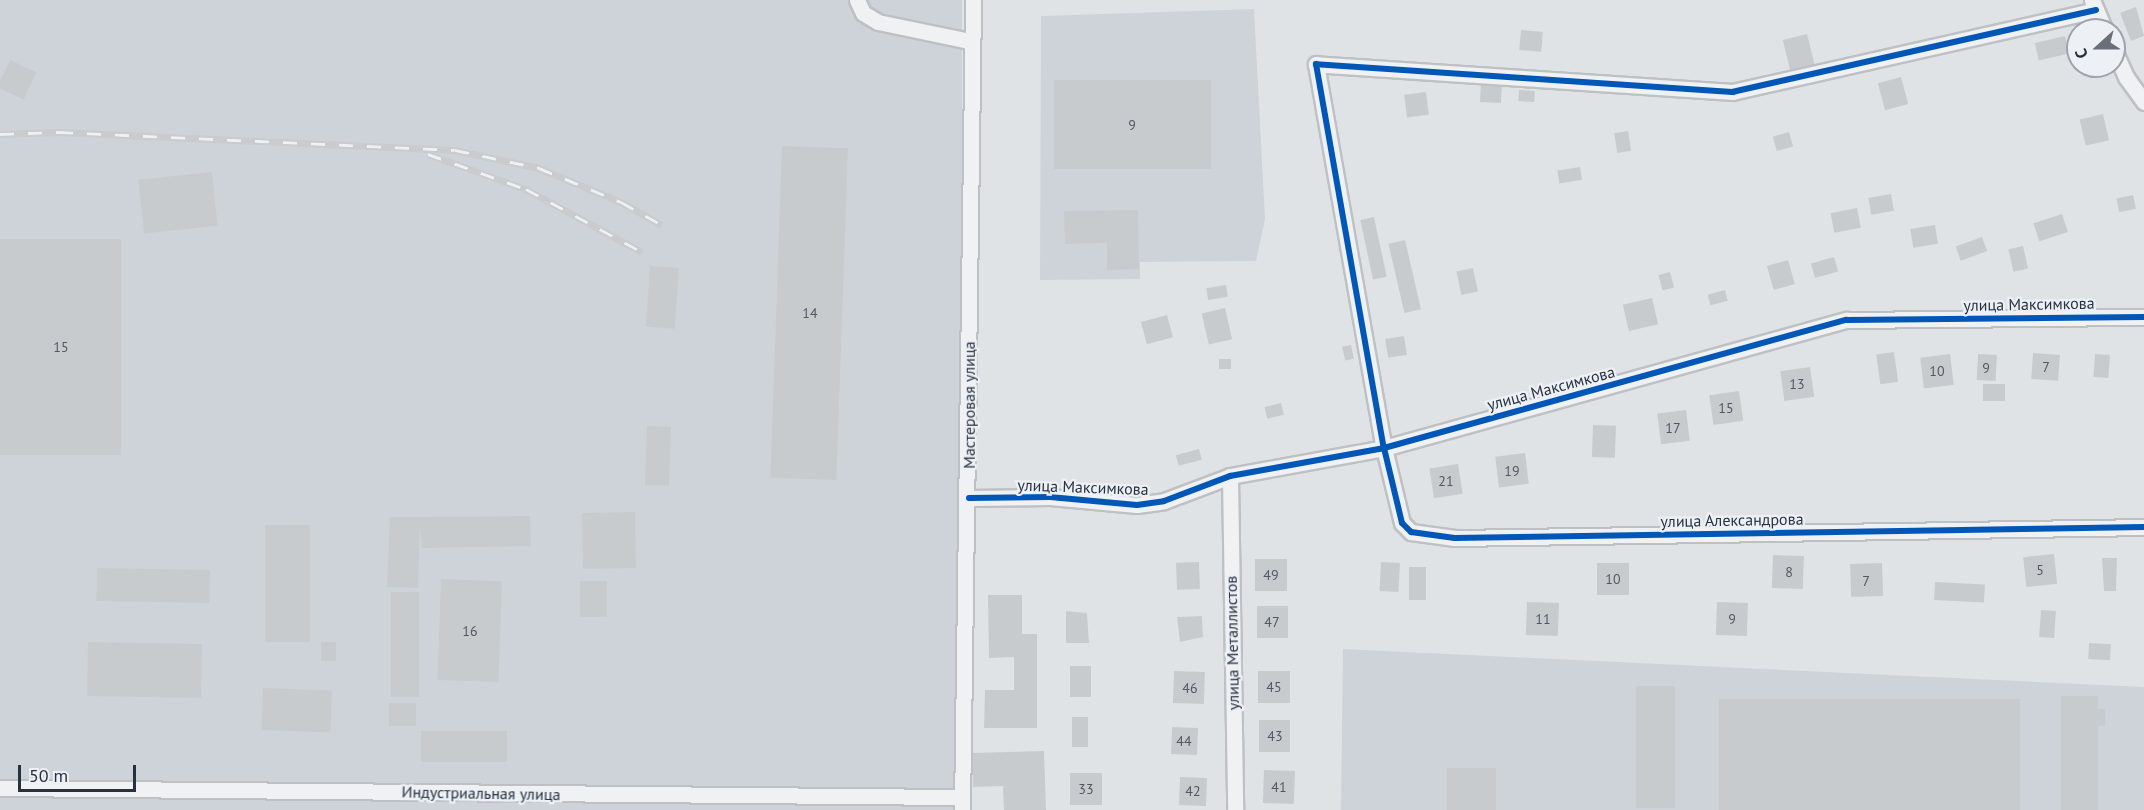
<!DOCTYPE html>
<meta charset="utf-8">
<style>
body{margin:0}
#map{position:relative;width:2144px;height:810px;overflow:hidden;background:#e0e3e6;font-family:"PT Sans",sans-serif}
div>[style]{position:absolute}
[style*='--x']{left:calc(var(--x)*1px);top:calc(var(--y)*1px);width:calc(var(--w)*1px);rotate:calc(var(--a)*1deg)}
.built>*{inset:0;background:#ced3d9;transform-origin:0 0}
.building>*{inset:0;background:#c8cbce;transform-origin:0 0}
.roads{filter:drop-shadow(2px 0 #bec1c4) drop-shadow(-2px 0 #bec1c4) drop-shadow(0 2px #bec1c4) drop-shadow(0 -2px #bec1c4)}
.minor>*{height:15px;margin:-7.5px;padding:0 7.5px;transform-origin:7.5px;border-radius:7.5px;background:#f0f1f2}
.rail>*{height:7px;margin-top:-3.5px;transform-origin:0;background:repeating-linear-gradient(90deg,#edf1f6 0 14px,#c9cbcd 0 28px);box-sizing:border-box;border-block:2px solid #c9cbcd}
.cycleway>*{height:6px;margin:-3px;padding:0 3px;transform-origin:3px;border-radius:3px;background:#0057b8}
span{translate:-50% -50%;white-space:nowrap;text-align:center;line-height:1.15;-webkit-text-stroke:4.5px #edf1f6;paint-order:stroke}
.number-label{font-size:14px;color:#505864}
.number-label span{-webkit-text-stroke-width:0}
.street-label{font-size:16px;color:#27313f}
.north{position:absolute;left:2066px;top:18px;width:60px;height:60px;box-sizing:border-box;background:#edf1f6;border:2px solid #9ea4ad;border-radius:50%;rotate:249deg;font-size:16px;font-weight:700;line-height:24px;text-align:center;color:#27313f}
.north::after{content:'';display:block;margin:auto;width:21px;height:27px;background:#686f79;clip-path:polygon(50% 0,100% 100%,50% 72%,0 100%)}
.scale{position:absolute;left:18px;top:765px;width:118px;height:27px;box-sizing:border-box;border:3px solid #27313f;border-top:0;padding-left:8px;font-size:18px;line-height:21px;white-space:nowrap;color:#27313f;-webkit-text-stroke:4px #edf1f6;paint-order:stroke}
</style>
<div id="map">
<div class="built">
<i style="left:0;top:0;width:962px;height:810px"></i>
<i style="clip-path:polygon(1254px 9px,1265px 219px,1256px 261px,1140px 262px,1140px 279px,1040px 280px,1041px 16px)"></i>
<i style="clip-path:polygon(1343px 649px,2144px 687px,2144px 810px,1341px 810px)"></i>
</div>
<div class="building">
<i style="clip-path:polygon(2136px 7px,2144px 36px,2131px 41px,2120px 13px)"></i>
<i style="left:1521px;top:30px;width:22px;height:20px;rotate:5deg"></i>
<i style="left:1807px;top:34px;width:36px;height:25px;rotate:76deg"></i>
<i style="left:2065px;top:36px;width:18px;height:31px;rotate:77deg"></i>
<i style="left:10px;top:60px;width:29px;height:30px;rotate:25deg"></i>
<i style="left:1901px;top:77px;width:28px;height:24px;rotate:75deg"></i>
<i style="left:1054px;top:80px;width:157px;height:89px"></i>
<i style="left:1481px;top:82px;width:21px;height:20px;rotate:3deg"></i>
<i style="left:1519px;top:90px;width:16px;height:11px;rotate:4deg"></i>
<i style="left:1426px;top:92px;width:23px;height:22px;rotate:83deg"></i>
<i style="left:2103px;top:114px;width:27px;height:24px;rotate:77deg"></i>
<i style="left:1628px;top:131px;width:20px;height:14px;rotate:81deg"></i>
<i style="left:1789px;top:132px;width:15px;height:17px;rotate:74deg"></i>
<i style="left:782px;top:146px;width:66px;height:332px;rotate:2deg"></i>
<i style="left:1580px;top:167px;width:13px;height:23px;rotate:81deg"></i>
<i style="left:212px;top:172px;width:54px;height:74px;rotate:84deg"></i>
<i style="left:1891px;top:194px;width:17px;height:23px;rotate:80deg"></i>
<i style="left:2133px;top:195px;width:14px;height:17px;rotate:78deg"></i>
<i style="left:1857px;top:208px;width:20px;height:27px;rotate:79deg"></i>
<i style="clip-path:polygon(1138px 210px,1139px 269px,1107px 270px,1107px 243px,1065px 244px,1064px 211px)"></i>
<i style="left:2062px;top:214px;width:19px;height:30px;rotate:72deg"></i>
<i style="left:1374px;top:217px;width:61px;height:14px;rotate:78deg"></i>
<i style="left:1935px;top:225px;width:19px;height:25px;rotate:81deg"></i>
<i style="left:1982px;top:237px;width:15px;height:28px;rotate:70deg"></i>
<i style="left:0;top:239px;width:121px;height:216px"></i>
<i style="left:1405px;top:240px;width:71px;height:17px;rotate:77deg"></i>
<i style="left:2023px;top:246px;width:23px;height:15px;rotate:77deg"></i>
<i style="left:1834px;top:257px;width:15px;height:24px;rotate:74deg"></i>
<i style="left:1788px;top:260px;width:25px;height:22px;rotate:74deg"></i>
<i style="left:650px;top:266px;width:29px;height:61px;rotate:4deg"></i>
<i style="left:1473px;top:268px;width:24px;height:17px;rotate:78deg"></i>
<i style="left:1670px;top:272px;width:16px;height:12px;rotate:75deg"></i>
<i style="left:1226px;top:285px;width:12px;height:20px;rotate:81deg"></i>
<i style="left:1725px;top:290px;width:11px;height:18px;rotate:75deg"></i>
<i style="left:1652px;top:298px;width:27px;height:30px;rotate:77deg"></i>
<i style="left:1225px;top:308px;width:32px;height:24px;rotate:77deg"></i>
<i style="left:1167px;top:315px;width:23px;height:27px;rotate:75deg"></i>
<i style="left:1404px;top:336px;width:19px;height:19px;rotate:81deg"></i>
<i style="left:1351px;top:345px;width:14px;height:9px;rotate:78deg"></i>
<i style="left:1894px;top:352px;width:30px;height:18px;rotate:82deg"></i>
<i style="left:2033px;top:353px;width:27px;height:26px;rotate:4deg"></i>
<i style="left:1950px;top:354px;width:31px;height:30px;rotate:83deg"></i>
<i style="left:1978px;top:354px;width:19px;height:26px;rotate:3deg"></i>
<i style="left:2095px;top:354px;width:15px;height:23px;rotate:4deg"></i>
<i style="left:1231px;top:359px;width:10px;height:12px;rotate:90deg"></i>
<i style="left:1810px;top:367px;width:30px;height:30px;rotate:82deg"></i>
<i style="left:2005px;top:384px;width:17px;height:22px;rotate:90deg"></i>
<i style="left:1739px;top:391px;width:30px;height:30px;rotate:82deg"></i>
<i style="left:1281px;top:403px;width:12px;height:17px;rotate:76deg"></i>
<i style="left:1686px;top:410px;width:31px;height:29px;rotate:83deg"></i>
<i style="left:1593px;top:425px;width:23px;height:32px;rotate:2deg"></i>
<i style="left:647px;top:426px;width:24px;height:59px;rotate:2deg"></i>
<i style="left:1199px;top:449px;width:11px;height:24px;rotate:75deg"></i>
<i style="left:1525px;top:453px;width:31px;height:30px;rotate:83deg"></i>
<i style="left:1458px;top:464px;width:30px;height:29px;rotate:81deg"></i>
<i style="left:635px;top:512px;width:56px;height:53px;rotate:89deg"></i>
<i style="clip-path:polygon(530px 516px,531px 546px,422px 548px,420px 524px,418px 588px,387px 587px,390px 517px)"></i>
<i style="left:265px;top:525px;width:45px;height:117px"></i>
<i style="left:2054px;top:554px;width:30px;height:31px;rotate:84deg"></i>
<i style="left:1773px;top:555px;width:31px;height:33px;rotate:2deg"></i>
<i style="clip-path:polygon(2102px 558px,2117px 558px,2116px 591px,2104px 591px)"></i>
<i style="left:1255px;top:559px;width:32px;height:32px"></i>
<i style="left:1199px;top:562px;width:27px;height:23px;rotate:88deg"></i>
<i style="left:1381px;top:562px;width:19px;height:29px;rotate:3deg"></i>
<i style="left:1597px;top:563px;width:32px;height:32px"></i>
<i style="left:1882px;top:563px;width:33px;height:32px;rotate:88deg"></i>
<i style="left:1409px;top:567px;width:17px;height:33px"></i>
<i style="left:97px;top:568px;width:113px;height:33px;rotate:1deg"></i>
<i style="left:441px;top:579px;width:61px;height:101px;rotate:2deg"></i>
<i style="left:580px;top:581px;width:27px;height:36px"></i>
<i style="left:1935px;top:582px;width:50px;height:18px;rotate:3deg"></i>
<i style="left:391px;top:592px;width:28px;height:105px"></i>
<i style="clip-path:polygon(988px 595px,1022px 595px,1022px 634px,1037px 634px,1037px 728px,984px 728px,985px 690px,1014px 690px,1014px 657px,989px 658px)"></i>
<i style="left:1527px;top:602px;width:32px;height:33px;rotate:2deg"></i>
<i style="left:1717px;top:602px;width:31px;height:33px;rotate:2deg"></i>
<i style="left:1257px;top:606px;width:31px;height:32px"></i>
<i style="left:2041px;top:610px;width:15px;height:27px;rotate:4deg"></i>
<i style="clip-path:polygon(1066px 611px,1087px 613px,1089px 643px,1066px 643px)"></i>
<i style="clip-path:polygon(1202px 616px,1203px 637px,1180px 642px,1177px 617px)"></i>
<i style="left:88px;top:642px;width:114px;height:54px;rotate:1deg"></i>
<i style="left:321px;top:642px;width:15px;height:19px"></i>
<i style="left:2089px;top:643px;width:22px;height:16px;rotate:3deg"></i>
<i style="left:1070px;top:666px;width:21px;height:31px"></i>
<i style="left:1174px;top:671px;width:31px;height:32px;rotate:2deg"></i>
<i style="left:1258px;top:671px;width:32px;height:32px"></i>
<i style="left:1636px;top:686px;width:39px;height:122px"></i>
<i style="left:263px;top:688px;width:69px;height:42px;rotate:2deg"></i>
<i style="clip-path:polygon(2061px 696px,2098px 696px,2098px 709px,2105px 709px,2105px 726px,2098px 726px,2098px 810px,2061px 810px)"></i>
<i style="left:1719px;top:699px;width:301px;height:111px"></i>
<i style="left:389px;top:703px;width:27px;height:23px"></i>
<i style="left:1072px;top:717px;width:16px;height:30px"></i>
<i style="left:1259px;top:720px;width:31px;height:32px"></i>
<i style="left:1172px;top:727px;width:26px;height:27px;rotate:2deg"></i>
<i style="left:421px;top:731px;width:86px;height:31px"></i>
<i style="clip-path:polygon(1044px 751px,1046px 810px,1004px 810px,1003px 786px,973px 787px,972px 753px)"></i>
<i style="left:1447px;top:768px;width:49px;height:42px"></i>
<i style="left:1264px;top:770px;width:31px;height:33px;rotate:2deg"></i>
<i style="left:1070px;top:773px;width:32px;height:32px"></i>
<i style="left:1180px;top:777px;width:27px;height:28px;rotate:2deg"></i>
</div>
<div class="roads">
<div class="minor">
<i style="--x:857;--y:0;--w:14;--a:65"></i>
<i style="--x:863;--y:13;--w:17;--a:31"></i>
<i style="--x:878;--y:22;--w:94;--a:11.7"></i>
<i style="--x:2092;--y:0;--w:33;--a:67"></i>
<i style="--x:2096;--y:10;--w:372;--a:167.3"></i>
<i style="--x:1733;--y:92;--w:418;--a:-176.2"></i>
<i style="--x:1316;--y:64;--w:390;--a:80"></i>
<i style="--x:1384;--y:448;--w:77;--a:76.5"></i>
<i style="--x:1402;--y:523;--w:13;--a:45"></i>
<i style="--x:1411;--y:532;--w:44;--a:7.8"></i>
<i style="--x:1455;--y:538;--w:689;--a:-0.91"></i>
<i style="--x:2114;--y:50;--w:30;--a:66"></i>
<i style="--x:2126;--y:77;--w:31;--a:54"></i>
<i style="--x:1230;--y:476;--w:334;--a:89.1"></i>
<i style="--x:969;--y:498;--w:81;--a:-0.7"></i>
<i style="--x:1050;--y:497;--w:87;--a:5.3"></i>
<i style="--x:1137;--y:505;--w:27;--a:-8"></i>
<i style="--x:1164;--y:501;--w:71;--a:-20.7"></i>
<i style="--x:1230;--y:476;--w:157;--a:-10.3"></i>
<i style="--x:1384;--y:448;--w:480;--a:-15.5"></i>
<i style="--x:1847;--y:320;--w:297;--a:-0.6"></i>
<i style="--x:0;--y:788;--w:962;--a:0.54"></i>
<i style="--x:962;--y:810;--w:810;--a:-89.22"></i>
</div>
</div>
<div class="rail">
<i style="--x:0;--y:134;--w:59;--a:-1.9"></i>
<i style="--x:59;--y:132;--w:396;--a:2.6"></i>
<i style="--x:455;--y:150;--w:86;--a:12.1"></i>
<i style="--x:539;--y:168;--w:89;--a:22.5"></i>
<i style="--x:621;--y:202;--w:47;--a:29.3"></i>
<i style="--x:428;--y:154;--w:104;--a:19.7"></i>
<i style="--x:526;--y:189;--w:132;--a:28.5"></i>
</div>
<div class="cycleway">
<i style="--x:2096;--y:10;--w:372;--a:167.3"></i>
<i style="--x:1733;--y:92;--w:418;--a:-176.2"></i>
<i style="--x:1316;--y:64;--w:390;--a:80"></i>
<i style="--x:1384;--y:448;--w:77;--a:76.5"></i>
<i style="--x:1402;--y:523;--w:13;--a:45"></i>
<i style="--x:1411;--y:532;--w:44;--a:7.8"></i>
<i style="--x:1455;--y:538;--w:689;--a:-0.91"></i>
<i style="--x:969;--y:498;--w:81;--a:-0.7"></i>
<i style="--x:1050;--y:497;--w:87;--a:5.3"></i>
<i style="--x:1137;--y:505;--w:27;--a:-8"></i>
<i style="--x:1164;--y:501;--w:71;--a:-20.7"></i>
<i style="--x:1230;--y:476;--w:157;--a:-10.3"></i>
<i style="--x:1384;--y:448;--w:480;--a:-15.5"></i>
<i style="--x:1847;--y:320;--w:297;--a:-0.6"></i>
</div>
<div class="number-label">
<span style="left:1132px;top:125px">9</span>
<span style="left:810px;top:313px">14</span>
<span style="left:61px;top:347px">15</span>
<span style="left:2046px;top:367px">7</span>
<span style="left:1986px;top:368px">9</span>
<span style="left:1937px;top:371px">10</span>
<span style="left:1797px;top:384px">13</span>
<span style="left:1726px;top:408px">15</span>
<span style="left:1673px;top:428px">17</span>
<span style="left:1512px;top:471px">19</span>
<span style="left:1446px;top:481px">21</span>
<span style="left:2040px;top:570px">5</span>
<span style="left:1789px;top:572px">8</span>
<span style="left:1271px;top:575px">49</span>
<span style="left:1613px;top:579px">10</span>
<span style="left:1866px;top:581px">7</span>
<span style="left:1543px;top:619px">11</span>
<span style="left:1732px;top:619px">9</span>
<span style="left:1272px;top:622px">47</span>
<span style="left:470px;top:631px">16</span>
<span style="left:1274px;top:687px">45</span>
<span style="left:1190px;top:688px">46</span>
<span style="left:1275px;top:736px">43</span>
<span style="left:1184px;top:741px">44</span>
<span style="left:1279px;top:787px">41</span>
<span style="left:1086px;top:789px">33</span>
<span style="left:1193px;top:791px">42</span>
</div>
<div class="street-label">
<span style="left:2029px;top:304px;rotate:-1deg">улица Максимкова</span>
<span style="left:1551px;top:388px;rotate:-15deg">улица Максимкова</span>
<span style="left:969px;top:405px;rotate:-90deg">Мастеровая улица</span>
<span style="left:1083px;top:487px;rotate:2deg">улица Максимкова</span>
<span style="left:1732px;top:520px;rotate:-1deg">улица Александрова</span>
<span style="left:1232px;top:643px;rotate:-91deg">улица Металлистов</span>
<span style="left:481px;top:793px;rotate:1deg">Индустриальная улица</span>
</div>
<div class="north">С</div>
<div class="scale">50 m</div>
</div>
